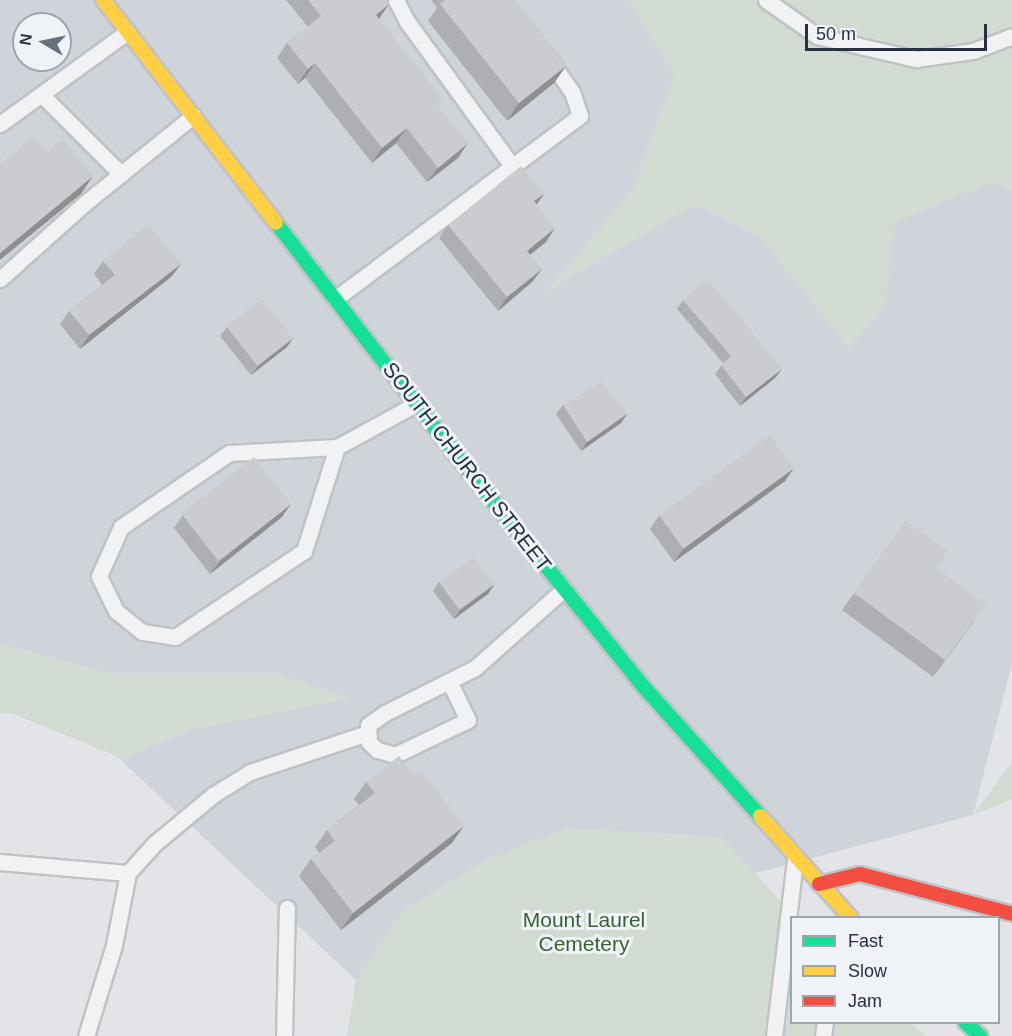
<!DOCTYPE html>
<style>
body{margin:0}
#map{position:relative;width:1012px;height:1036px;overflow:hidden;background:#e2e4e7;font-family:Helvetica,sans-serif}
div>[style]{position:absolute}
[style*='--x']{left:calc(var(--x)*1px);top:calc(var(--y)*1px);width:calc(var(--w)*1px);rotate:calc(var(--a)*1deg)}
.built>*{inset:0;background:#cfd4db}
.green>*{inset:0;background:#d2dbd2}
.roads{filter:drop-shadow(2px 0 #c0c2c5) drop-shadow(-2px 0 #c0c2c5) drop-shadow(0 2px #c0c2c5) drop-shadow(0 -2px #c0c2c5)}
.lane>*{height:15px;margin:-7.5px;padding:0 7.5px;transform-origin:7.5px;border-radius:7.5px;background:#f2f2f4}
.fast>*{height:14px;margin:-7px;padding:0 7px;transform-origin:7px;border-radius:7px;background:#16e098}
.slow>*{height:14px;margin:-7px;padding:0 7px;transform-origin:7px;border-radius:7px;background:#ffcf43}
.jam>*{height:14px;margin:-7px;padding:0 7px;transform-origin:7px;border-radius:7px;background:#f24e42}
.wall>*{inset:0;background:#aeafb2}
.shaded-wall>*{inset:0;background:#8d8f91}
.building>*{inset:0;background:#cacccf;transform-origin:0 0}
span{translate:-50% -50%;white-space:nowrap;text-align:center;line-height:1.15;-webkit-text-stroke:6px #eff3f7;paint-order:stroke}
.street-label{font-size:21px;color:#273142}
.park-label{font-size:21px;color:#3c5f33}
.legend{position:absolute;left:790px;top:916px;width:210px;height:108px;box-sizing:border-box;background:#eff3f7;border:2px solid #9fa5af;margin:0;padding:8px 10px;list-style:none;font-size:18px;color:#273142}
.legend li{display:flex;align-items:center;gap:12px;height:30px}
.legend b{width:30px;border:2px solid #9fa5af}
.north{position:absolute;left:12px;top:12px;width:60px;height:60px;box-sizing:border-box;background:#eff3f7;border:2px solid #9fa5af;border-radius:50%;rotate:279deg;font-size:16px;font-weight:700;line-height:24px;text-align:center;color:#273142}
.north::after{content:'';display:block;margin:auto;width:21px;height:27px;background:#68707c;clip-path:polygon(50% 0,100% 100%,50% 72%,0 100%)}
.scale{position:absolute;left:805px;top:24px;width:182px;height:27px;box-sizing:border-box;border:3px solid #273142;border-top:0;padding-left:8px;font-size:18px;line-height:21px;white-space:nowrap;color:#273142;-webkit-text-stroke:4px #eff3f7;paint-order:stroke}
</style>
<div id="map">
<div class="built">
<i style="clip-path:polygon(evenodd,0 0,917px 0,1012px 112px,1012px 664px,973px 815px,356px 980px,0 647px,0 0,24px 24px,60px 24px,60px 60px,24px 60px,24px 24px)"></i>
</div>
<div class="green">
<i style="clip-path:polygon(628px 0,1012px 0,1012px 190px,994px 181px,895px 222px,885px 307px,849px 348px,760px 237px,696px 204px,544px 293px,632px 190px,674px 74px)"></i>
<i style="clip-path:polygon(0 643px,110px 673px,274px 673px,350px 698px,190px 730px,124px 759px,11px 713px,0 713px)"></i>
<i style="clip-path:polygon(1012px 762px,1012px 799px,973px 815px)"></i>
<i style="clip-path:polygon(567px 828px,721px 837px,796px 917px,792px 918px,792px 1022px,910px 1023px,927px 1036px,347px 1036px,356px 980px,403px 911px,488px 859px)"></i>
</div>
<div class="roads">
<div class="lane">
<i style="--x:396;--y:0;--w:22;--a:63"></i>
<i style="--x:406;--y:20;--w:180;--a:54"></i>
<i style="--x:766;--y:0;--w:62;--a:35.2"></i>
<i style="--x:817;--y:36;--w:102;--a:13.1"></i>
<i style="--x:916;--y:59;--w:58;--a:-8"></i>
<i style="--x:973;--y:51;--w:42;--a:-21"></i>
<i style="--x:42;--y:95;--w:112;--a:45"></i>
<i style="--x:0;--y:124;--w:157;--a:-35.9"></i>
<i style="--x:0;--y:279;--w:114;--a:-41.8"></i>
<i style="--x:85;--y:203;--w:139;--a:-38.9"></i>
<i style="--x:335;--y:299;--w:306;--a:-36.8"></i>
<i style="--x:580;--y:116;--w:25;--a:-108"></i>
<i style="--x:572;--y:92;--w:40;--a:-124.9"></i>
<i style="--x:337;--y:447;--w:109;--a:107.6"></i>
<i style="--x:304;--y:551;--w:155;--a:146.3"></i>
<i style="--x:175;--y:637;--w:33;--a:-171"></i>
<i style="--x:142;--y:632;--w:33;--a:-141"></i>
<i style="--x:116;--y:611;--w:39;--a:-116"></i>
<i style="--x:99;--y:576;--w:54;--a:-65.8"></i>
<i style="--x:121;--y:527;--w:131;--a:-34.4"></i>
<i style="--x:229;--y:453;--w:108;--a:-3.2"></i>
<i style="--x:337;--y:447;--w:90;--a:-28.6"></i>
<i style="--x:449;--y:681;--w:43;--a:64"></i>
<i style="--x:468;--y:720;--w:81;--a:154.4"></i>
<i style="--x:395;--y:755;--w:19;--a:-164"></i>
<i style="--x:377;--y:750;--w:11;--a:-135"></i>
<i style="--x:369;--y:742;--w:17;--a:-93"></i>
<i style="--x:368;--y:725;--w:21;--a:-35"></i>
<i style="--x:385;--y:713;--w:101;--a:-26.6"></i>
<i style="--x:475;--y:668;--w:119;--a:-41.6"></i>
<i style="--x:0;--y:862;--w:128;--a:4.9"></i>
<i style="--x:128;--y:873;--w:39;--a:-48"></i>
<i style="--x:154;--y:844;--w:77;--a:-39.7"></i>
<i style="--x:213;--y:795;--w:44;--a:-31.9"></i>
<i style="--x:250;--y:772;--w:123;--a:-18.4"></i>
<i style="--x:86;--y:1036;--w:95;--a:-72.9"></i>
<i style="--x:114;--y:945;--w:73;--a:-79"></i>
<i style="--x:284;--y:1036;--w:128;--a:-88.7"></i>
<i style="--x:774;--y:1036;--w:177;--a:-83.2"></i>
<i style="--x:823;--y:1036;--w:14;--a:-82"></i>
</div>
<div class="fast">
<i style="--x:276;--y:223;--w:286;--a:52.2"></i>
<i style="--x:451;--y:449;--w:302;--a:51"></i>
<i style="--x:641;--y:684;--w:178;--a:48"></i>
<i style="--x:965;--y:1022;--w:21;--a:43"></i>
</div>
<div class="slow">
<i style="--x:103;--y:0;--w:282;--a:52.2"></i>
<i style="--x:760;--y:816;--w:137;--a:48.3"></i>
</div>
<div class="jam">
<i style="--x:819;--y:884;--w:42;--a:-13.7"></i>
<i style="--x:860;--y:874;--w:157;--a:14.7"></i>
</div>
</div>
<div class="wall">
<i style="clip-path:polygon(286px 0,386px 0,379px 19px,438px 106px,458px 158px,427px 182px,396px 143px,372px 163px,305px 78px,298px 84px,277px 58px,287px 43px,308px 27px)"></i>
<i style="clip-path:polygon(431px 0,515px 0,566px 66px,554px 83px,507px 121px,428px 21px,437px 8px)"></i>
<i style="clip-path:polygon(544px 194px,536px 204px,546px 242px,530px 255px,542px 269px,532px 282px,498px 311px,439px 238px,448px 225px)"></i>
<i style="clip-path:polygon(103px 261px,181px 264px,171px 277px,80px 349px,60px 324px,69px 311px,102px 285px,94px 274px)"></i>
<i style="clip-path:polygon(683px 300px,782px 369px,775px 378px,740px 406px,715px 374px,723px 363px,677px 309px)"></i>
<i style="clip-path:polygon(227px 327px,293px 338px,287px 347px,251px 375px,220px 336px)"></i>
<i style="clip-path:polygon(563px 405px,627px 414px,621px 423px,581px 451px,556px 414px)"></i>
<i style="clip-path:polygon(794px 468px,785px 481px,674px 562px,650px 529px,659px 516px)"></i>
<i style="clip-path:polygon(183px 515px,282px 517px,210px 574px,174px 528px)"></i>
<i style="clip-path:polygon(906px 521px,936px 568px,974px 622px,933px 677px,842px 610px)"></i>
<i style="clip-path:polygon(439px 582px,494px 585px,488px 594px,454px 619px,433px 591px)"></i>
<i style="clip-path:polygon(366px 782px,452px 843px,341px 930px,299px 876px,311px 859px,319px 853px,315px 847px,327px 830px,359px 805px,354px 799px)"></i>
</div>
<div class="shaded-wall">
<i style="clip-path:polygon(389px 4px,379px 19px,365px 30px,376px 15px)"></i>
<i style="clip-path:polygon(315px 63px,305px 78px,298px 84px,308px 69px)"></i>
<i style="clip-path:polygon(566px 66px,554px 83px,507px 121px,519px 103px)"></i>
<i style="clip-path:polygon(407px 128px,396px 143px,372px 163px,382px 148px)"></i>
<i style="clip-path:polygon(468px 143px,458px 158px,427px 182px,438px 168px)"></i>
<i style="clip-path:polygon(93px 176px,81px 194px,0 260px,0 253px)"></i>
<i style="clip-path:polygon(544px 194px,535px 207px,534px 201px)"></i>
<i style="clip-path:polygon(555px 228px,546px 242px,518px 264px,527px 251px)"></i>
<i style="clip-path:polygon(181px 264px,171px 277px,80px 349px,89px 335px)"></i>
<i style="clip-path:polygon(542px 269px,532px 282px,498px 311px,507px 297px)"></i>
<i style="clip-path:polygon(293px 338px,287px 347px,251px 375px,258px 366px)"></i>
<i style="clip-path:polygon(782px 369px,775px 378px,740px 406px,746px 397px)"></i>
<i style="clip-path:polygon(627px 414px,621px 423px,581px 451px,587px 442px)"></i>
<i style="clip-path:polygon(794px 468px,785px 481px,674px 562px,683px 549px)"></i>
<i style="clip-path:polygon(291px 504px,282px 517px,210px 574px,220px 561px)"></i>
<i style="clip-path:polygon(494px 585px,488px 594px,454px 619px,460px 610px)"></i>
<i style="clip-path:polygon(464px 826px,452px 843px,341px 930px,353px 913px)"></i>
</div>
<div class="building">
<i style="clip-path:polygon(308px 0,386px 0,389px 4px,376px 15px,443px 99px,437px 104px,468px 143px,438px 168px,407px 128px,382px 148px,315px 63px,308px 69px,287px 43px,321px 16px)"></i>
<i style="clip-path:polygon(445px 0,515px 0,566px 66px,519px 103px,440px 4px)"></i>
<i style="clip-path:polygon(34px 137px,46px 153px,63px 139px,93px 176px,0 253px,0 164px)"></i>
<i style="clip-path:polygon(521px 166px,544px 194px,534px 201px,555px 228px,527px 251px,542px 269px,507px 297px,448px 225px)"></i>
<i style="clip-path:polygon(149px 224px,181px 264px,89px 335px,69px 311px,115px 275px,103px 261px)"></i>
<i style="clip-path:polygon(708px 279px,782px 369px,746px 397px,721px 365px,731px 356px,683px 300px)"></i>
<i style="left:262px;top:299px;width:50px;height:45px;rotate:52deg"></i>
<i style="clip-path:polygon(602px 382px,627px 414px,587px 442px,563px 405px)"></i>
<i style="left:770px;top:435px;width:41px;height:137px;rotate:54deg"></i>
<i style="left:254px;top:457px;width:60px;height:92px;rotate:52deg"></i>
<i style="clip-path:polygon(906px 521px,948px 551px,936px 568px,986px 605px,945px 660px,854px 593px)"></i>
<i style="left:474px;top:557px;width:34px;height:43px;rotate:54deg"></i>
<i style="clip-path:polygon(399px 756px,415px 777px,422px 772px,464px 826px,353px 913px,311px 859px,335px 841px,327px 830px,375px 793px,366px 782px)"></i>
</div>
<div class="street-label">
<span style="left:467px;top:467px;rotate:52deg">SOUTH CHURCH STREET</span>
</div>
<div class="park-label">
<span style="left:584px;top:932px">Mount Laurel<br>Cemetery</span>
</div>
<ul class="legend">
<li><b style="height:8px;background:#16e098"></b>Fast</li>
<li><b style="height:8px;background:#ffcf43"></b>Slow</li>
<li><b style="height:8px;background:#f24e42"></b>Jam</li>
</ul>
<div class="north">N</div>
<div class="scale">50 m</div>
</div>
